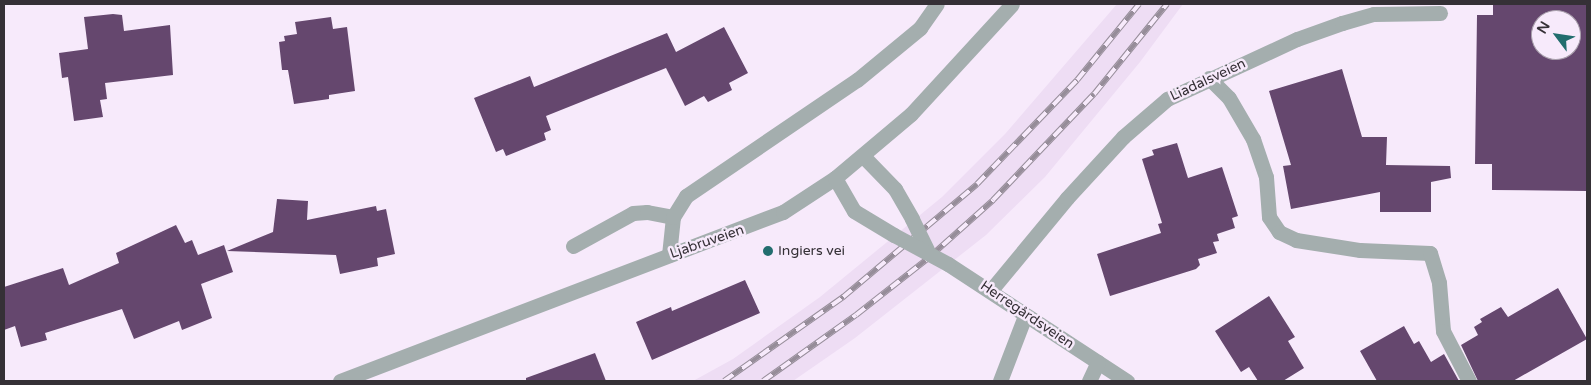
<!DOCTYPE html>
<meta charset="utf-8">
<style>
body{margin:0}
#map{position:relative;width:1591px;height:385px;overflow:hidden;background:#f7eafb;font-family:"Varela Round",sans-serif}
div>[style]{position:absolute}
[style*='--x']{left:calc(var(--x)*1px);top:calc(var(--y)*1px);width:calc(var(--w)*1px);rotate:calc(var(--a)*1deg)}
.built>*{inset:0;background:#eeddf4}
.building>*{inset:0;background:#65476e}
.minor>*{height:15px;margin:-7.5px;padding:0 7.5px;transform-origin:7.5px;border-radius:7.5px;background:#a4aeae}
.rail>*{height:5.5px;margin-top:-2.75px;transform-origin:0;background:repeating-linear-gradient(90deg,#f7eafb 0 11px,#968d99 0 22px);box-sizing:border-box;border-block:1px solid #968d99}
.minor-bridge>*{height:15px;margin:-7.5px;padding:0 7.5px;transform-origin:7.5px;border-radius:7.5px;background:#a4aeae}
.dots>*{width:14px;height:14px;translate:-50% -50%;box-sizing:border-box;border:2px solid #f7eafb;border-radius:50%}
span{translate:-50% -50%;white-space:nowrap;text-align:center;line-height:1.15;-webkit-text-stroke:5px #f7eafb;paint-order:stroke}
.street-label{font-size:14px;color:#353036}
.poi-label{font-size:14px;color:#353036}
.left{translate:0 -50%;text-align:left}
.frame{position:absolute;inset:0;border:5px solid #353036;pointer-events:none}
.north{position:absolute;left:1531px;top:10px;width:50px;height:50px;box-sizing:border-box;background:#f7eafb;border:1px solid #a9a0ac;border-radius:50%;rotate:301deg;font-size:14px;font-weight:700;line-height:20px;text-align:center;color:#353036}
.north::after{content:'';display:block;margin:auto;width:18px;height:22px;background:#226d6e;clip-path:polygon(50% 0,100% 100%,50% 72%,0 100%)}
</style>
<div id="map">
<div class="built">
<i style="clip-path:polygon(1117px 4px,1183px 4px,1140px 62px,1045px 177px,986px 235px,855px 338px,793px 381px,693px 381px,733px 359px,820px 297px,942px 197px,1005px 134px)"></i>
</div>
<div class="building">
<i style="clip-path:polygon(evenodd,1493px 4px,1587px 4px,1587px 191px,1492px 190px,1492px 164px,1475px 164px,1477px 15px,1493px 15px,1493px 4px,1541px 20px,1571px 20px,1571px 50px,1541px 50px,1541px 20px)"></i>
<i style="clip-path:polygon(113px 14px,122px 15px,124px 31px,170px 25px,173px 75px,105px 83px,107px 99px,100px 100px,103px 117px,74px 121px,68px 77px,62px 78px,59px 53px,88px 49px,84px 17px)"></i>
<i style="clip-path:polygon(331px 17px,333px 29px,347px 27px,355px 91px,329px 95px,329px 99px,294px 104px,288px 70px,282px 70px,279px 42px,285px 41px,284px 36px,297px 34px,295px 22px)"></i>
<i style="clip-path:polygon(724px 27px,748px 73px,729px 83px,732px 90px,708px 102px,704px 96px,685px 106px,666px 68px,546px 116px,551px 130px,544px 133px,546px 140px,506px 156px,503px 149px,496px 152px,474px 98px,530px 76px,534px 87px,667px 33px,676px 52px)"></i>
<i style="clip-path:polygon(1342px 69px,1362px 137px,1387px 137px,1386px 165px,1450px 166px,1451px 178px,1431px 182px,1431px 212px,1380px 212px,1380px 192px,1291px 209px,1283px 166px,1291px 165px,1269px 91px)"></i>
<i style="clip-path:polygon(1177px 143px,1188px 178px,1222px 167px,1238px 216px,1232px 218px,1235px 228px,1217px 234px,1219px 241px,1213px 242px,1217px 253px,1198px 259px,1200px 265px,1196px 269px,1110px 296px,1097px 254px,1161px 233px,1158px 224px,1162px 223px,1142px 159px,1154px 155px,1152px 150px)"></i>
<i style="clip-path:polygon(277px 199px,308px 201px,307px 220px,376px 206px,377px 211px,386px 209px,395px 254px,377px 258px,378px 266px,340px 274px,336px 255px,227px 251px,273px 232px)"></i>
<i style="clip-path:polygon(176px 225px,185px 243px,192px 240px,198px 255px,224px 245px,233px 272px,201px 284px,212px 318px,182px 330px,179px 321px,134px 339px,122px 309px,45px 333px,47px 340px,21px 347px,15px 326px,4px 330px,4px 287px,63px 268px,69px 285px,119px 263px,116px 253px)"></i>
<i style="clip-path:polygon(745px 280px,760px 313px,652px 360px,636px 322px,671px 307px,672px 311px)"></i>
<i style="clip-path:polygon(1558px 288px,1587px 339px,1513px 381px,1478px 381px,1461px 345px,1478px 335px,1474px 327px,1482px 322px,1480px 319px,1501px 307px,1508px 317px)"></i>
<i style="clip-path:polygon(1269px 296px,1295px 337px,1288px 341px,1304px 368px,1283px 381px,1258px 381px,1249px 367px,1241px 372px,1215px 331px)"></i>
<i style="clip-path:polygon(1404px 326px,1414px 344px,1419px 341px,1431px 362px,1444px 354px,1459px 381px,1377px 381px,1360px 351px)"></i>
<i style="clip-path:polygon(595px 353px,606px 381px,526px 381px,526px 378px)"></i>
</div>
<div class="minor">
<i style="--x:1209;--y:78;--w:28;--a:45"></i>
<i style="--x:1229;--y:98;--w:48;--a:59.7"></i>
<i style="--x:1253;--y:139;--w:40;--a:71.1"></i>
<i style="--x:1266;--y:177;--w:40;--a:85.7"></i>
<i style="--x:1269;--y:217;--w:18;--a:56"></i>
<i style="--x:1279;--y:232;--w:19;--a:25"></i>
<i style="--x:1296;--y:240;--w:65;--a:8.9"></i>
<i style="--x:1360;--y:250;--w:70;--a:2.5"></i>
<i style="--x:1430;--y:253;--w:31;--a:73"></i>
<i style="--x:1439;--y:283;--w:48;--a:85.2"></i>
<i style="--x:1443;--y:331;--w:56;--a:62.5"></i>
<i style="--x:863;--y:156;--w:46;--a:45.9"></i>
<i style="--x:895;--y:189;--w:34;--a:60"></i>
<i style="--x:835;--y:178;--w:38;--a:60"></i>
<i style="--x:854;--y:211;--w:47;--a:31"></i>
<i style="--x:573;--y:246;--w:68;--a:-28.8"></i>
<i style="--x:633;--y:213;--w:14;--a:-4"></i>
<i style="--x:647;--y:212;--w:26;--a:11"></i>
<i style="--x:669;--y:255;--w:38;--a:-84"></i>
<i style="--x:673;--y:217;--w:25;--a:-58"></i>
<i style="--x:686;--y:196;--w:207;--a:-34.2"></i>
<i style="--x:857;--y:80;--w:82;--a:-39.5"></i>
<i style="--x:920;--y:28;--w:29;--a:-55"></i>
<i style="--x:948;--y:264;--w:214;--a:33.2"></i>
<i style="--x:991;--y:290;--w:119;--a:-50.4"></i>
<i style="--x:1067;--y:198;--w:83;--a:-47.4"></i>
<i style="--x:1123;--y:137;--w:58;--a:-40.8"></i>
<i style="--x:1167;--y:99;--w:143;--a:-24.8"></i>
<i style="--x:1297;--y:39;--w:48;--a:-19.6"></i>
<i style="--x:1342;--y:23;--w:33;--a:-16"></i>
<i style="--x:1374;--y:14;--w:66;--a:-0.9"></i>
<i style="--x:340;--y:381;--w:474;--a:-20.9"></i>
<i style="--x:783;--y:212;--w:62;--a:-33.2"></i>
<i style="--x:835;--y:178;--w:99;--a:-40.1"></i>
<i style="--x:911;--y:114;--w:149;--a:-47.4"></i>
<i style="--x:1000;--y:381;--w:70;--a:-69"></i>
<i style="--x:1089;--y:381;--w:21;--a:-65"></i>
</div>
<div class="rail">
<i style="--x:724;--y:381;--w:146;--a:-35.2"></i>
<i style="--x:843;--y:297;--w:175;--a:-40.1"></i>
<i style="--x:977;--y:184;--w:144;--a:-46.1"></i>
<i style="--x:1077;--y:80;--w:98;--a:-50.8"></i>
<i style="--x:763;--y:381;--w:114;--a:-35.4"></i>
<i style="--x:856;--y:315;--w:89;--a:-38.2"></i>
<i style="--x:926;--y:260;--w:90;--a:-41.8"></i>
<i style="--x:993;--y:200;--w:146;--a:-46.4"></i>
<i style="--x:1094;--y:94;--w:116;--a:-51"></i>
</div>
<div class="minor-bridge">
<i style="--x:912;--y:219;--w:34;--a:64"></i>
<i style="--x:894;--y:235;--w:61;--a:28.2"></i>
</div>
<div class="dots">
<i style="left:768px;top:251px;background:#226d6e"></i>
</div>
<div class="street-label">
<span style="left:1208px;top:80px;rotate:-25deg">Liadalsveien</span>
<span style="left:707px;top:242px;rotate:-19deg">Ljabruveien</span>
<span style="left:1027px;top:315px;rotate:34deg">Herregårdsveien</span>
</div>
<div class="poi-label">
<span class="left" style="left:778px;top:251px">Ingiers vei</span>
</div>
<div class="frame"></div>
<div class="north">N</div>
</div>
